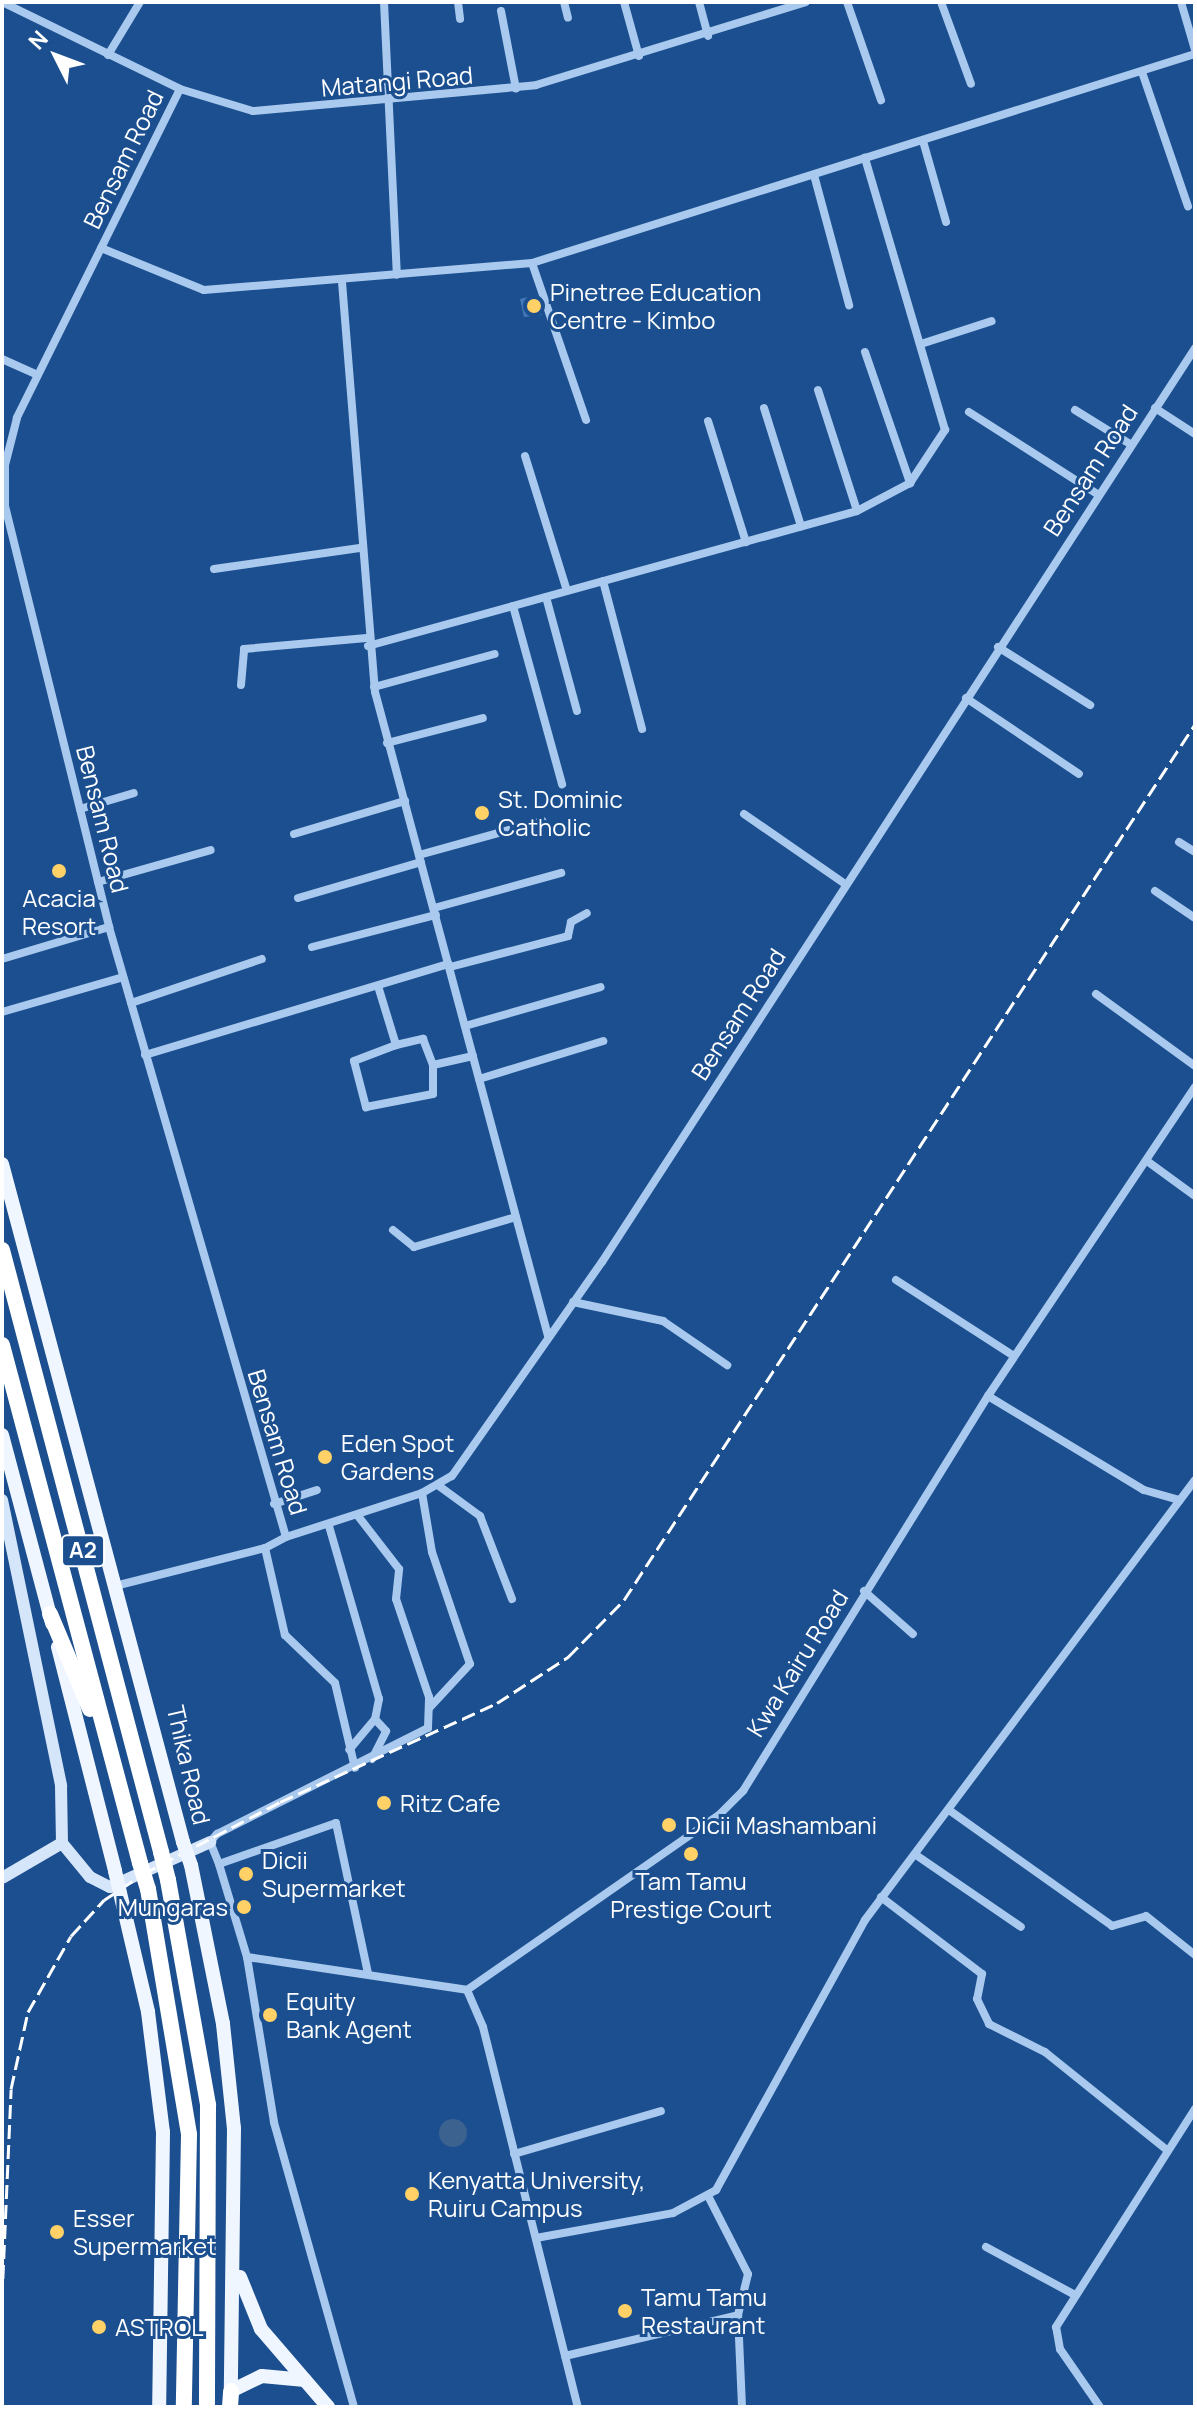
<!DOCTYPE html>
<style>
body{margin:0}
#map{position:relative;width:1197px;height:2409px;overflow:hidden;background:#1b4f8f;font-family:Manrope,sans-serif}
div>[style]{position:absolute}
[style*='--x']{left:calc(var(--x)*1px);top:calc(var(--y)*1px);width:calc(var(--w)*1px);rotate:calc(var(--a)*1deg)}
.water>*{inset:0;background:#3c6290}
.round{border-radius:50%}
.building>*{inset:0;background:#4478b7}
.street>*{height:8px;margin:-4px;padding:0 4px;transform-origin:4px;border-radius:4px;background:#a9c9ee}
.secondary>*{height:12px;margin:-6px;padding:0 6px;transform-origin:6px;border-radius:6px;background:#d6e6fa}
.primary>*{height:14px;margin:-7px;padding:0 7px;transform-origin:7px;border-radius:7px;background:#f0f6ff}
.highway>*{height:16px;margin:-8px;padding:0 8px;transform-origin:8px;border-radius:8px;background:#fff}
.rail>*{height:3px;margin-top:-1.5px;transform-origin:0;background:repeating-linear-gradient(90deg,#fff 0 14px,transparent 0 20px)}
.primary-bridge>*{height:14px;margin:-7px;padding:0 7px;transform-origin:7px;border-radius:7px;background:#f0f6ff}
.highway-bridge>*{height:16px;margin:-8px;padding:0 8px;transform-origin:8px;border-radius:8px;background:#fff}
.dots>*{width:22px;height:22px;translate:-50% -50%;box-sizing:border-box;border:4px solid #1b4f8f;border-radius:50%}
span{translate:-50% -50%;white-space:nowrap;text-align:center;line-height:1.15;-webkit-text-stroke:6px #1b4f8f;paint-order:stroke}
.shield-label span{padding:2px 6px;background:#1b4f8f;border:2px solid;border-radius:6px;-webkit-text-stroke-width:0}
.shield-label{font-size:22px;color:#fff;font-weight:700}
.street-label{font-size:24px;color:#fff}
.poi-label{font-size:24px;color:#fff}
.left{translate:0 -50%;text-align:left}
.right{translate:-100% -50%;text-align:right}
.frame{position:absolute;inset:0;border:4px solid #fff;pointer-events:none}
.north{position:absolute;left:16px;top:16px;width:80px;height:80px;-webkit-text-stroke:6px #1b4f8f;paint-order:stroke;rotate:312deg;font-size:22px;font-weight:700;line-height:32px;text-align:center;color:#fff}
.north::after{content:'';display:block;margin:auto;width:28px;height:36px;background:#fff;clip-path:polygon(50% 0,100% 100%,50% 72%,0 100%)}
</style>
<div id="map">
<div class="water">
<i class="round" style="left:439px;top:2119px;width:28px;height:28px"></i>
</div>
<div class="building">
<i style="clip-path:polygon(536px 295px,542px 315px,524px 317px,520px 299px)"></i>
</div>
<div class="street">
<i style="--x:2;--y:2;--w:198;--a:26"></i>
<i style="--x:180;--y:89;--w:76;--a:16.8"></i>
<i style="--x:253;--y:111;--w:284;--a:-5.2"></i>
<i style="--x:536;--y:85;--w:282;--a:-17.1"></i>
<i style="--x:384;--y:2;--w:273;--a:87.3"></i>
<i style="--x:458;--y:2;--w:17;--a:83"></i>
<i style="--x:564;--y:2;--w:16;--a:76"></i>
<i style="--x:624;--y:2;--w:56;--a:74.5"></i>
<i style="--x:699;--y:2;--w:35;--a:75"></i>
<i style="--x:847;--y:2;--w:104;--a:70.9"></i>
<i style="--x:941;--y:2;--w:87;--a:69.9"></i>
<i style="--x:1181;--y:2;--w:50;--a:73.7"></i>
<i style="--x:501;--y:11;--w:79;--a:79.1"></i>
<i style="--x:108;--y:55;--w:62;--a:-58.9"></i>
<i style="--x:1142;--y:72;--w:142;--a:71.1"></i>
<i style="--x:180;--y:89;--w:367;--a:116.4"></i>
<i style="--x:17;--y:418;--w:49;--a:104.3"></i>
<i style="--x:5;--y:465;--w:41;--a:90"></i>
<i style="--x:5;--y:506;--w:434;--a:76.1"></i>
<i style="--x:109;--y:927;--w:635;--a:73.82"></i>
<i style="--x:286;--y:1537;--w:143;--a:-17.9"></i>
<i style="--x:422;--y:1493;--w:34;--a:-30"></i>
<i style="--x:452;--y:1476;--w:261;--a:-55"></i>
<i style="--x:602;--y:1262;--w:1090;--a:-57.02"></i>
<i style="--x:923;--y:141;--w:84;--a:74.1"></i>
<i style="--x:814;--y:175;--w:135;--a:74.9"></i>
<i style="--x:101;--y:248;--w:111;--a:22.2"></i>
<i style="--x:204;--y:290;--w:329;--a:-4.7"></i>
<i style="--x:532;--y:263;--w:695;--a:-17.5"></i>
<i style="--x:532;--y:263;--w:166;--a:71"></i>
<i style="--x:342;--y:282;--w:411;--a:85.4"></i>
<i style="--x:375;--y:692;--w:667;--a:74.96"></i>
<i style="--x:924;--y:343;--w:71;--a:-17.9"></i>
<i style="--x:865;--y:352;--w:139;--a:71"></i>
<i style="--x:2;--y:359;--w:37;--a:24"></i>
<i style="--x:818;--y:390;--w:127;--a:72.1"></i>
<i style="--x:764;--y:408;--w:124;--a:72.6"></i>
<i style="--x:1155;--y:408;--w:48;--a:33"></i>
<i style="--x:1075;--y:410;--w:65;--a:31.7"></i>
<i style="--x:969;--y:412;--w:152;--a:32.6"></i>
<i style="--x:708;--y:421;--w:127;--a:72.6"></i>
<i style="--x:525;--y:456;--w:141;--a:72.7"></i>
<i style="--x:214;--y:569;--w:147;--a:-8.2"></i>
<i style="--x:603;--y:581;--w:153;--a:75.2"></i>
<i style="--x:546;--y:597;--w:118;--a:74.8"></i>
<i style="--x:513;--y:606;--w:185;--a:74.6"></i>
<i style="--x:368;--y:646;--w:507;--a:-15.43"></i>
<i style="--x:857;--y:511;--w:60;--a:-27.8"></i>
<i style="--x:910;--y:483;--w:64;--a:-56.6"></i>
<i style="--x:945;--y:430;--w:284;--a:-106.4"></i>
<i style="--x:998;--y:647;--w:109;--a:32.2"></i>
<i style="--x:241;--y:685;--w:36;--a:-85"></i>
<i style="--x:244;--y:649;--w:123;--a:-5.1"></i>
<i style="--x:374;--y:687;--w:125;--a:-15.3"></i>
<i style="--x:966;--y:698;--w:136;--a:33.9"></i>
<i style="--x:387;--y:743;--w:99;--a:-14.6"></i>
<i style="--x:80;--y:809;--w:56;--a:-16.5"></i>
<i style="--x:744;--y:814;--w:123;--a:34.7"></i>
<i style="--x:294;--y:834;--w:116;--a:-16.6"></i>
<i style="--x:1179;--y:842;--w:19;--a:32"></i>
<i style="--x:419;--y:855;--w:128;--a:-15.5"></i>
<i style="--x:98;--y:882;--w:117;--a:-15.8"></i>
<i style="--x:1155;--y:891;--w:48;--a:34"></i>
<i style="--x:298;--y:898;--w:128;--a:-16.3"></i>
<i style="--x:434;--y:908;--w:132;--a:-15.4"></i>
<i style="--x:312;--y:947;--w:128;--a:-14.5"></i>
<i style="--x:2;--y:959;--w:112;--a:-16.7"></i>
<i style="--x:450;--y:967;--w:122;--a:-14.7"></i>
<i style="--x:568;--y:936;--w:14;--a:-78"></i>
<i style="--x:571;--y:922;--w:18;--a:-29"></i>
<i style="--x:378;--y:986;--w:62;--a:73"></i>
<i style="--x:396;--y:1045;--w:45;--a:159.1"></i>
<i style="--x:354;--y:1061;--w:48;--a:75.4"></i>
<i style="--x:366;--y:1107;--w:68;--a:-11"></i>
<i style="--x:433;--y:1094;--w:29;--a:-90"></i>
<i style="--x:433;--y:1065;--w:41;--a:-12.7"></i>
<i style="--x:1096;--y:994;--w:122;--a:36"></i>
<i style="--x:131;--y:1003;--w:138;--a:-18.6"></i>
<i style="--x:2;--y:1012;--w:126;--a:-16.1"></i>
<i style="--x:465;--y:1026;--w:141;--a:-16"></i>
<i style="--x:396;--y:1045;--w:28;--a:-13"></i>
<i style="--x:423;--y:1039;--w:28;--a:69"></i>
<i style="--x:145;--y:1055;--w:317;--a:-16.7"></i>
<i style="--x:479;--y:1079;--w:130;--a:-17"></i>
<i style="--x:1147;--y:1161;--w:59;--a:36.1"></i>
<i style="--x:393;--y:1230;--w:27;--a:39"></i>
<i style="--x:414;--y:1247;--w:106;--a:-16.4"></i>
<i style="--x:896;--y:1280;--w:140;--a:32.8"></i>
<i style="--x:573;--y:1302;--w:92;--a:11.9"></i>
<i style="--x:663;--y:1321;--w:78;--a:34.5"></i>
<i style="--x:988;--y:1396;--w:182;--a:31.1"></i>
<i style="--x:1144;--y:1490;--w:37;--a:16"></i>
<i style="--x:439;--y:1486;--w:51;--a:36.2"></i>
<i style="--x:480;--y:1516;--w:89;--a:68.9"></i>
<i style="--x:422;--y:1493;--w:60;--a:80.4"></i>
<i style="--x:432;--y:1552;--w:118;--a:71.3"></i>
<i style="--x:470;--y:1664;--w:59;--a:132.9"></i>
<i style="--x:274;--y:1504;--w:45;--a:-18"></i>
<i style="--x:329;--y:1526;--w:180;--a:73.9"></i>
<i style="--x:379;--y:1699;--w:20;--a:101"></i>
<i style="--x:375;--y:1719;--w:40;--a:130"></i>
<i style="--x:286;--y:1537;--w:24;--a:152"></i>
<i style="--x:265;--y:1548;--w:89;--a:77.1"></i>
<i style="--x:285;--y:1635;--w:69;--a:43.8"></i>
<i style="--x:335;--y:1683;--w:87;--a:76.8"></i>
<i style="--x:115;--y:1586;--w:155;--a:-14.2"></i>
<i style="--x:864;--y:1591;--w:65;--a:41.3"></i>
<i style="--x:372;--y:1759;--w:31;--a:-63"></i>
<i style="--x:386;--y:1731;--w:16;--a:-133"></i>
<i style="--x:949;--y:1810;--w:200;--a:35.4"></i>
<i style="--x:1112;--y:1926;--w:35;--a:-16"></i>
<i style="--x:1146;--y:1916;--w:63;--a:38.5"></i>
<i style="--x:916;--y:1855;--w:127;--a:34.4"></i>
<i style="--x:219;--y:1864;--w:24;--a:-112"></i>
<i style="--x:210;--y:1842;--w:11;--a:-49"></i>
<i style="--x:217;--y:1834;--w:236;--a:-26.7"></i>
<i style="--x:428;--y:1728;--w:31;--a:-88"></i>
<i style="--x:429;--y:1697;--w:103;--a:-108.6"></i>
<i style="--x:396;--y:1599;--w:30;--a:-84"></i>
<i style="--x:399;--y:1569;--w:67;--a:-127.7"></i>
<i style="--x:881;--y:1897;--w:127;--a:37.3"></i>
<i style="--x:982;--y:1974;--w:25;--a:101"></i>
<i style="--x:977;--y:1999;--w:28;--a:64"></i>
<i style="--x:989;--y:2024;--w:63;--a:26.6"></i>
<i style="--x:1045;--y:2052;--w:156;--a:38.8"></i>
<i style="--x:247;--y:1957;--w:222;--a:8.5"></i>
<i style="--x:467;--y:1990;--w:308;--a:-34.8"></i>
<i style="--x:720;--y:1814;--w:33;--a:-45"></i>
<i style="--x:743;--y:1791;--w:465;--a:-58.2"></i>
<i style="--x:988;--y:1396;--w:372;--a:-56.2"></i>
<i style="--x:467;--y:1990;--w:40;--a:66.6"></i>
<i style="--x:483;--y:2027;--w:392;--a:76"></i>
<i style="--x:514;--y:2154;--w:153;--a:-16.3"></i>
<i style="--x:536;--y:2238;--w:139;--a:-10.3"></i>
<i style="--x:673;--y:2213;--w:49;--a:-28.1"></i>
<i style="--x:716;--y:2190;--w:308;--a:-61.1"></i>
<i style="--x:865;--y:1920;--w:550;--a:-53.13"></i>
<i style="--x:986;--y:2247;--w:101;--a:28.3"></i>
<i style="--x:738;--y:2315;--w:92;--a:87.5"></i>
<i style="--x:565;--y:2356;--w:178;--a:-13.3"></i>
<i style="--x:738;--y:2315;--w:42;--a:-76.3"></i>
<i style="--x:748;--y:2274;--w:88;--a:-117.1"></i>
<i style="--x:354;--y:2407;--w:296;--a:-105.7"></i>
<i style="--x:274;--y:2122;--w:167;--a:-99.3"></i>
<i style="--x:247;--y:1957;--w:97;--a:-106.8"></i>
<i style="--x:219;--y:1864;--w:124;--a:-19.3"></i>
<i style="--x:336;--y:1823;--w:153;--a:78"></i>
<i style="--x:1100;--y:2407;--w:70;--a:-124.6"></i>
<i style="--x:1060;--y:2349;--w:22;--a:-100"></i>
<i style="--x:1056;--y:2327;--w:259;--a:-57.5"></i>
</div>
<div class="secondary">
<i style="--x:2;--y:1500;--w:292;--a:78.3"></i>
<i style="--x:61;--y:1786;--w:57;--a:89"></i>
<i style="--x:62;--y:1843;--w:69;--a:149.7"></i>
<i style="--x:62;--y:1843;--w:44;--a:50.5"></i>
<i style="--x:90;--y:1877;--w:22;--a:27"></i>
<i style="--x:110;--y:1887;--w:110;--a:-24.2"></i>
</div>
<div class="primary">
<i style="--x:2;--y:1164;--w:702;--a:75.05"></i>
<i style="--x:2;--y:1435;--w:195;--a:75.1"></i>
<i style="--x:58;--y:1647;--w:231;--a:75.7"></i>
<i style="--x:191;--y:1865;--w:162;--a:78.6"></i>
<i style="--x:223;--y:2024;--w:105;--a:84"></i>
<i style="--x:234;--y:2128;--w:263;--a:90.7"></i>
<i style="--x:123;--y:1905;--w:110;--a:76.8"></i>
<i style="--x:148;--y:2012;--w:121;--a:82.9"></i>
<i style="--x:163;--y:2132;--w:275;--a:90.8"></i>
<i style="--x:240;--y:2277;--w:56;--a:68"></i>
<i style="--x:261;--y:2329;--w:103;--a:49.3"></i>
<i style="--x:231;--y:2391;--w:34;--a:-26"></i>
<i style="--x:262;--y:2376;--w:43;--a:5.3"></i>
</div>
<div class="highway">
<i style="--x:2;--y:1250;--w:623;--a:75.2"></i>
<i style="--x:2;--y:1345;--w:536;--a:75.08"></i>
<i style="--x:50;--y:1614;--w:103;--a:67.2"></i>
<i style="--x:168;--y:1880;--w:229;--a:79.9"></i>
<i style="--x:208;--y:2105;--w:302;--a:90.2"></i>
<i style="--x:148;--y:1889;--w:249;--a:80.5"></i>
<i style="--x:189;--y:2135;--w:272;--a:91.1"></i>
<i style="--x:230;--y:2407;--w:16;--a:-86"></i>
</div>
<div class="rail">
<i style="--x:2;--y:2298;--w:209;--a:-87.5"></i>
<i style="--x:11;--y:2089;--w:79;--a:-77.6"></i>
<i style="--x:28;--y:2012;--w:87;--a:-60.5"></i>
<i style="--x:71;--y:1936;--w:49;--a:-47.5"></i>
<i style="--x:104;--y:1900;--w:47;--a:-33.7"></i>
<i style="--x:143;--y:1874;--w:155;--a:-27.7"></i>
<i style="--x:280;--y:1802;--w:239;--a:-24.5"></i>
<i style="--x:497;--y:1703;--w:85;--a:-32.9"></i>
<i style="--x:568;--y:1657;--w:80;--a:-45.5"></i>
<i style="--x:624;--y:1600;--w:1046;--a:-56.9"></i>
</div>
<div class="primary-bridge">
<i style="--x:183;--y:1842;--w:24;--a:71"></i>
<i style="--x:115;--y:1871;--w:35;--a:77"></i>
</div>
<div class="highway-bridge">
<i style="--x:161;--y:1852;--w:29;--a:76"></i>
<i style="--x:140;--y:1863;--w:27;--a:73"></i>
</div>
<div class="dots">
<i style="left:534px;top:306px;background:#ffd166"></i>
<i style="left:482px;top:813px;background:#ffd166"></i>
<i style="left:59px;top:871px;background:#ffd166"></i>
<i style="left:325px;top:1457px;background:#ffd166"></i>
<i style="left:384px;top:1803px;background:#ffd166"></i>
<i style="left:669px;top:1825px;background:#ffd166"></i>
<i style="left:691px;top:1854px;background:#ffd166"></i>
<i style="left:246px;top:1874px;background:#ffd166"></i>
<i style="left:244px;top:1907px;background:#ffd166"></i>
<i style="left:270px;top:2015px;background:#ffd166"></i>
<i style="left:412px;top:2194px;background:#ffd166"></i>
<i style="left:57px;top:2232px;background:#ffd166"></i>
<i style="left:625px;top:2311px;background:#ffd166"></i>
<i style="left:99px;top:2327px;background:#ffd166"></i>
</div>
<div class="shield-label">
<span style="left:83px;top:1551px">A2</span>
</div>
<div class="street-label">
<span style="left:397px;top:81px;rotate:-5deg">Matangi Road</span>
<span style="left:123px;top:159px;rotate:-64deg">Bensam Road</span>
<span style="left:1090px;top:470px;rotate:-57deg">Bensam Road</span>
<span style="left:103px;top:819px;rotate:76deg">Bensam Road</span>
<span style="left:738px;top:1014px;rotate:-57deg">Bensam Road</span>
<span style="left:278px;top:1442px;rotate:73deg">Bensam Road</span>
<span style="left:797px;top:1663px;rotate:-58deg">Kwa Kairu Road</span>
<span style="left:189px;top:1765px;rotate:77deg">Thika Road</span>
</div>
<div class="poi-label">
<span class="left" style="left:550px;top:306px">Pinetree Education<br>Centre - Kimbo</span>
<span class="left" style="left:498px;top:813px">St. Dominic<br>Catholic</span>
<span style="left:59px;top:912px">Acacia<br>Resort</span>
<span class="left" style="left:341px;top:1457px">Eden Spot<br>Gardens</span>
<span class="left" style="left:400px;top:1803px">Ritz Cafe</span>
<span class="left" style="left:685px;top:1825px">Dicii Mashambani</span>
<span class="left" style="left:262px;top:1874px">Dicii<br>Supermarket</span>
<span style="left:691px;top:1895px">Tam Tamu<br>Prestige Court</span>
<span class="right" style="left:228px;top:1907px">Mungaras</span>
<span class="left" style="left:286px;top:2015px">Equity<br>Bank Agent</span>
<span class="left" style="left:428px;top:2194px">Kenyatta University,<br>Ruiru Campus</span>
<span class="left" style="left:73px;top:2232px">Esser<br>Supermarket</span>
<span class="left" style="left:641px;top:2311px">Tamu Tamu<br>Restaurant</span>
<span class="left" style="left:115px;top:2327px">ASTROL</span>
</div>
<div class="frame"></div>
<div class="north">N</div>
</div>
